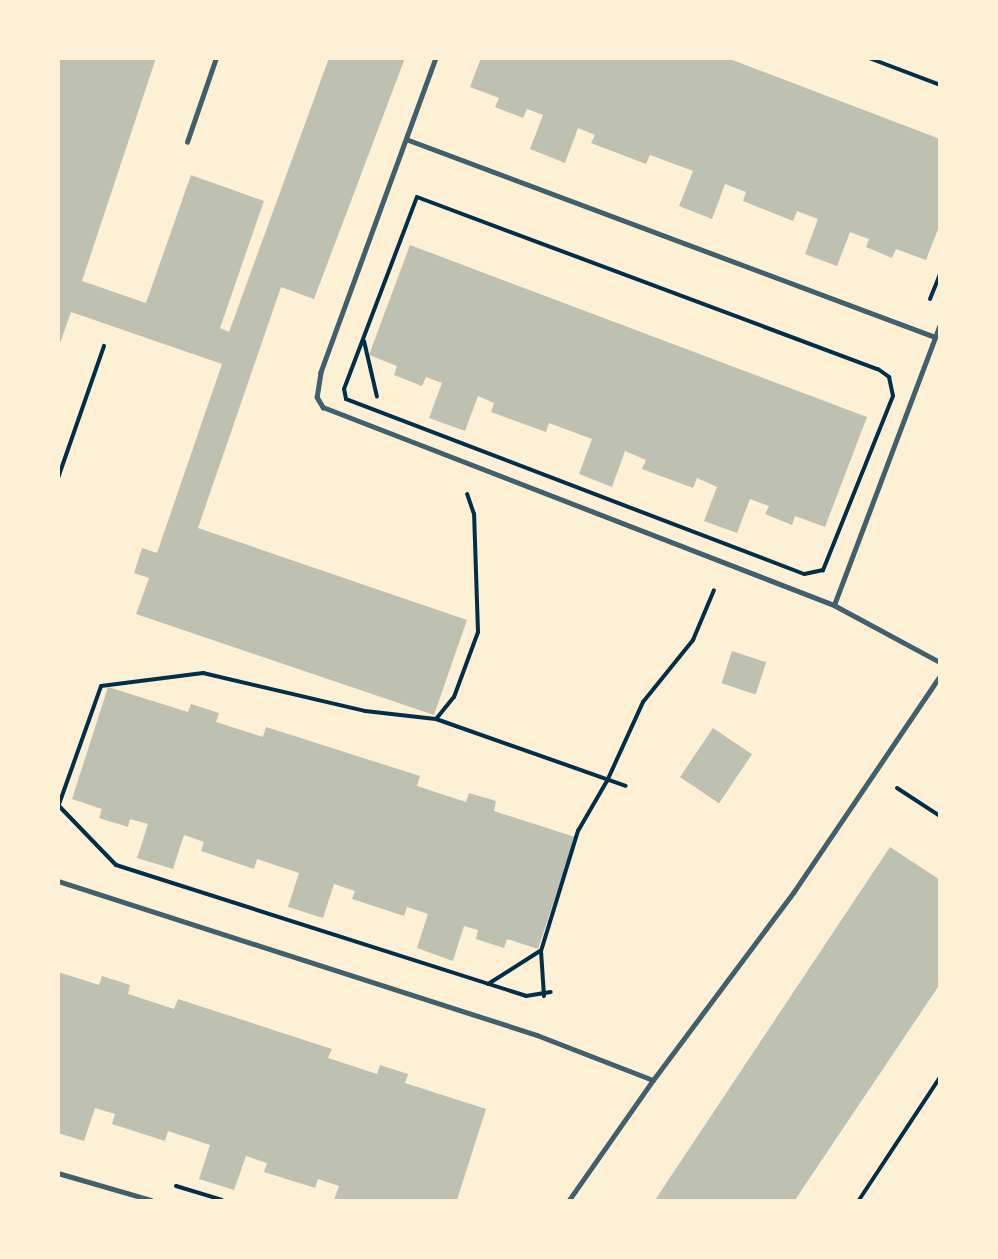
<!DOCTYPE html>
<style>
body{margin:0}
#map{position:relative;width:998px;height:1259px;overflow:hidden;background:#fdf0d5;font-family:"PT Sans",sans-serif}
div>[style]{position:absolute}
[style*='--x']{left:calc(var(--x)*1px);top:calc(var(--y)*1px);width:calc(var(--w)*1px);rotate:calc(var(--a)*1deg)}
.building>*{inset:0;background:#bec0b2;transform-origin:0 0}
.path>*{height:4px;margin:-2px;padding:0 2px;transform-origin:2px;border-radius:2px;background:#003049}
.service>*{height:4.5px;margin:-2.25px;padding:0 2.25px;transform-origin:2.25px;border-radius:2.25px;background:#3f606c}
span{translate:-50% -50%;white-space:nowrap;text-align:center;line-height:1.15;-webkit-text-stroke:4.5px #fdf0d5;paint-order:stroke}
.frame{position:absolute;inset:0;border:60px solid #fdf0d5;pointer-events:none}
</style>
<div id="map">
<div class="building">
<i style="clip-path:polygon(58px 58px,156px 58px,82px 281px,146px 303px,191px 175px,264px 201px,220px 328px,229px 332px,329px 58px,405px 58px,314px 299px,281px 287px,198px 528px,467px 620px,434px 715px,136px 614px,149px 578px,134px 573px,142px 548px,157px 553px,222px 364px,71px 312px,58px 349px)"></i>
<i style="clip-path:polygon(481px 58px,727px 58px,940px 139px,940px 224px,926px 260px,896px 249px,892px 258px,866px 247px,869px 239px,850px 232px,837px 266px,805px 254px,818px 219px,797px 211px,793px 221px,743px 201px,746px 192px,725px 184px,712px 219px,679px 206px,693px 171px,650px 155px,646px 164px,591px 143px,595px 135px,578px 128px,565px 163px,530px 149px,543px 115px,527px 109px,523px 118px,495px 107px,499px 98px,470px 87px)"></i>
<i style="clip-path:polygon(410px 245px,867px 417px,825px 527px,795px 516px,792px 525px,765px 514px,769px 506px,750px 499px,737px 533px,704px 521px,717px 487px,697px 478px,693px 488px,642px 469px,646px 460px,625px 451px,612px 487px,579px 474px,592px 439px,549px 423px,546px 432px,491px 412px,494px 403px,478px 396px,465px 431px,429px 418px,442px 383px,426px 377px,422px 386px,394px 375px,397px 366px,369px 355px)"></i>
<i style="left:732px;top:651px;width:36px;height:34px;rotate:18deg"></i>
<i style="clip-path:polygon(108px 687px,188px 712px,191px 704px,219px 713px,216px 722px,263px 737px,266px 727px,420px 776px,417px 786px,466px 802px,469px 793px,496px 801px,494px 811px,575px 837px,538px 949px,507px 939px,504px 948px,476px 939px,478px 930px,464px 926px,453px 961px,417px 948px,428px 914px,407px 907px,404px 916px,352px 899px,355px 891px,334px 884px,323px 918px,288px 907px,299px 873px,257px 859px,254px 869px,201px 851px,204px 842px,184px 835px,173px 869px,137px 858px,148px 824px,130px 819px,128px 827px,99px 818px,102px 809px,72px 799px)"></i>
<i style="left:713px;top:728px;width:47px;height:59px;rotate:34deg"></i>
<i style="clip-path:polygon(890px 847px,940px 880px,940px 984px,795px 1200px,655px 1200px)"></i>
<i style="clip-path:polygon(58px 972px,99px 985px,102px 976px,130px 985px,128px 994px,174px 1009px,178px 999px,332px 1049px,328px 1058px,377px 1074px,380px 1065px,408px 1074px,405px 1083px,486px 1109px,457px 1200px,334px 1200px,339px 1186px,318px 1179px,315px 1188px,264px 1172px,267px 1163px,246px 1156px,234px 1190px,199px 1179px,210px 1145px,168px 1131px,165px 1141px,112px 1124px,115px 1114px,95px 1108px,84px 1141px,58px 1133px)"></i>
</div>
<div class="path">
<i style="--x:869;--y:58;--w:76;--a:20.8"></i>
<i style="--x:417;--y:197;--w:492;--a:20.5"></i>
<i style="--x:878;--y:369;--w:14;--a:36"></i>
<i style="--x:889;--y:377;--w:19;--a:78"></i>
<i style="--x:893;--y:396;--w:188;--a:111.9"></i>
<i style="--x:823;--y:570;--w:19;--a:168"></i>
<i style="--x:804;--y:574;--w:490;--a:-159.1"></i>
<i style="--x:346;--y:399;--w:10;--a:-101"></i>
<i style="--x:344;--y:389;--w:205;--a:-69.2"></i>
<i style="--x:930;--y:299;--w:27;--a:-68"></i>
<i style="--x:364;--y:341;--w:57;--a:76.9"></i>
<i style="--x:58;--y:478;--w:140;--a:-70.8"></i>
<i style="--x:436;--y:719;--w:28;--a:-51"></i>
<i style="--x:454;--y:697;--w:69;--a:-69.7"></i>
<i style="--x:478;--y:632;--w:118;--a:-91.9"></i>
<i style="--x:474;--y:514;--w:21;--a:-109"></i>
<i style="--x:897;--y:788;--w:51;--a:33.1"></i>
<i style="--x:59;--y:806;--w:82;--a:46"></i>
<i style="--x:116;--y:865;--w:430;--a:17.7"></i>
<i style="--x:526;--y:996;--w:25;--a:-9"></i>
<i style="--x:58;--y:807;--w:128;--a:-70.4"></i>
<i style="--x:101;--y:686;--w:103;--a:-7.3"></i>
<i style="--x:203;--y:673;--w:166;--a:13.2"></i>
<i style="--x:365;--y:711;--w:71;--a:6.4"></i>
<i style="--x:436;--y:719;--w:201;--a:19.4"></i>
<i style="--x:488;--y:984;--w:62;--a:-32.4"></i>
<i style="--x:544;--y:996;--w:45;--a:-93.8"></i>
<i style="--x:541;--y:951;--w:126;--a:-72.9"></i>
<i style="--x:578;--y:831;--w:58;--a:-59.9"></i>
<i style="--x:607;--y:781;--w:87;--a:-65.5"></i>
<i style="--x:643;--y:702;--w:80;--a:-51.1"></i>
<i style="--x:693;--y:640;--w:54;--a:-67.2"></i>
<i style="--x:176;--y:1186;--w:48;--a:16.9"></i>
<i style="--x:859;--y:1200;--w:147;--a:-56.6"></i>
</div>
<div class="service">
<i style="--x:436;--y:58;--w:335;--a:110.1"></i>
<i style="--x:321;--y:373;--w:24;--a:99"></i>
<i style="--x:317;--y:397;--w:12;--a:59"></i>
<i style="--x:323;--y:407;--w:548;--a:21.18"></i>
<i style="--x:834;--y:605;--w:120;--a:28.3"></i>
<i style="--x:406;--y:139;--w:565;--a:20.52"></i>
<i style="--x:187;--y:142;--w:89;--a:-71"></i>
<i style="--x:834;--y:605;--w:300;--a:-69.3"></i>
<i style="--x:58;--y:881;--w:503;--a:17.82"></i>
<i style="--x:537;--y:1035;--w:124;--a:21.2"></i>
<i style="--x:58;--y:1173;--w:97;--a:16.2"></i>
<i style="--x:569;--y:1200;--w:146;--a:-55"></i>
<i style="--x:653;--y:1080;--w:234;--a:-53.2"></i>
<i style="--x:793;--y:893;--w:262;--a:-55.9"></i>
</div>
<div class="frame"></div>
</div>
